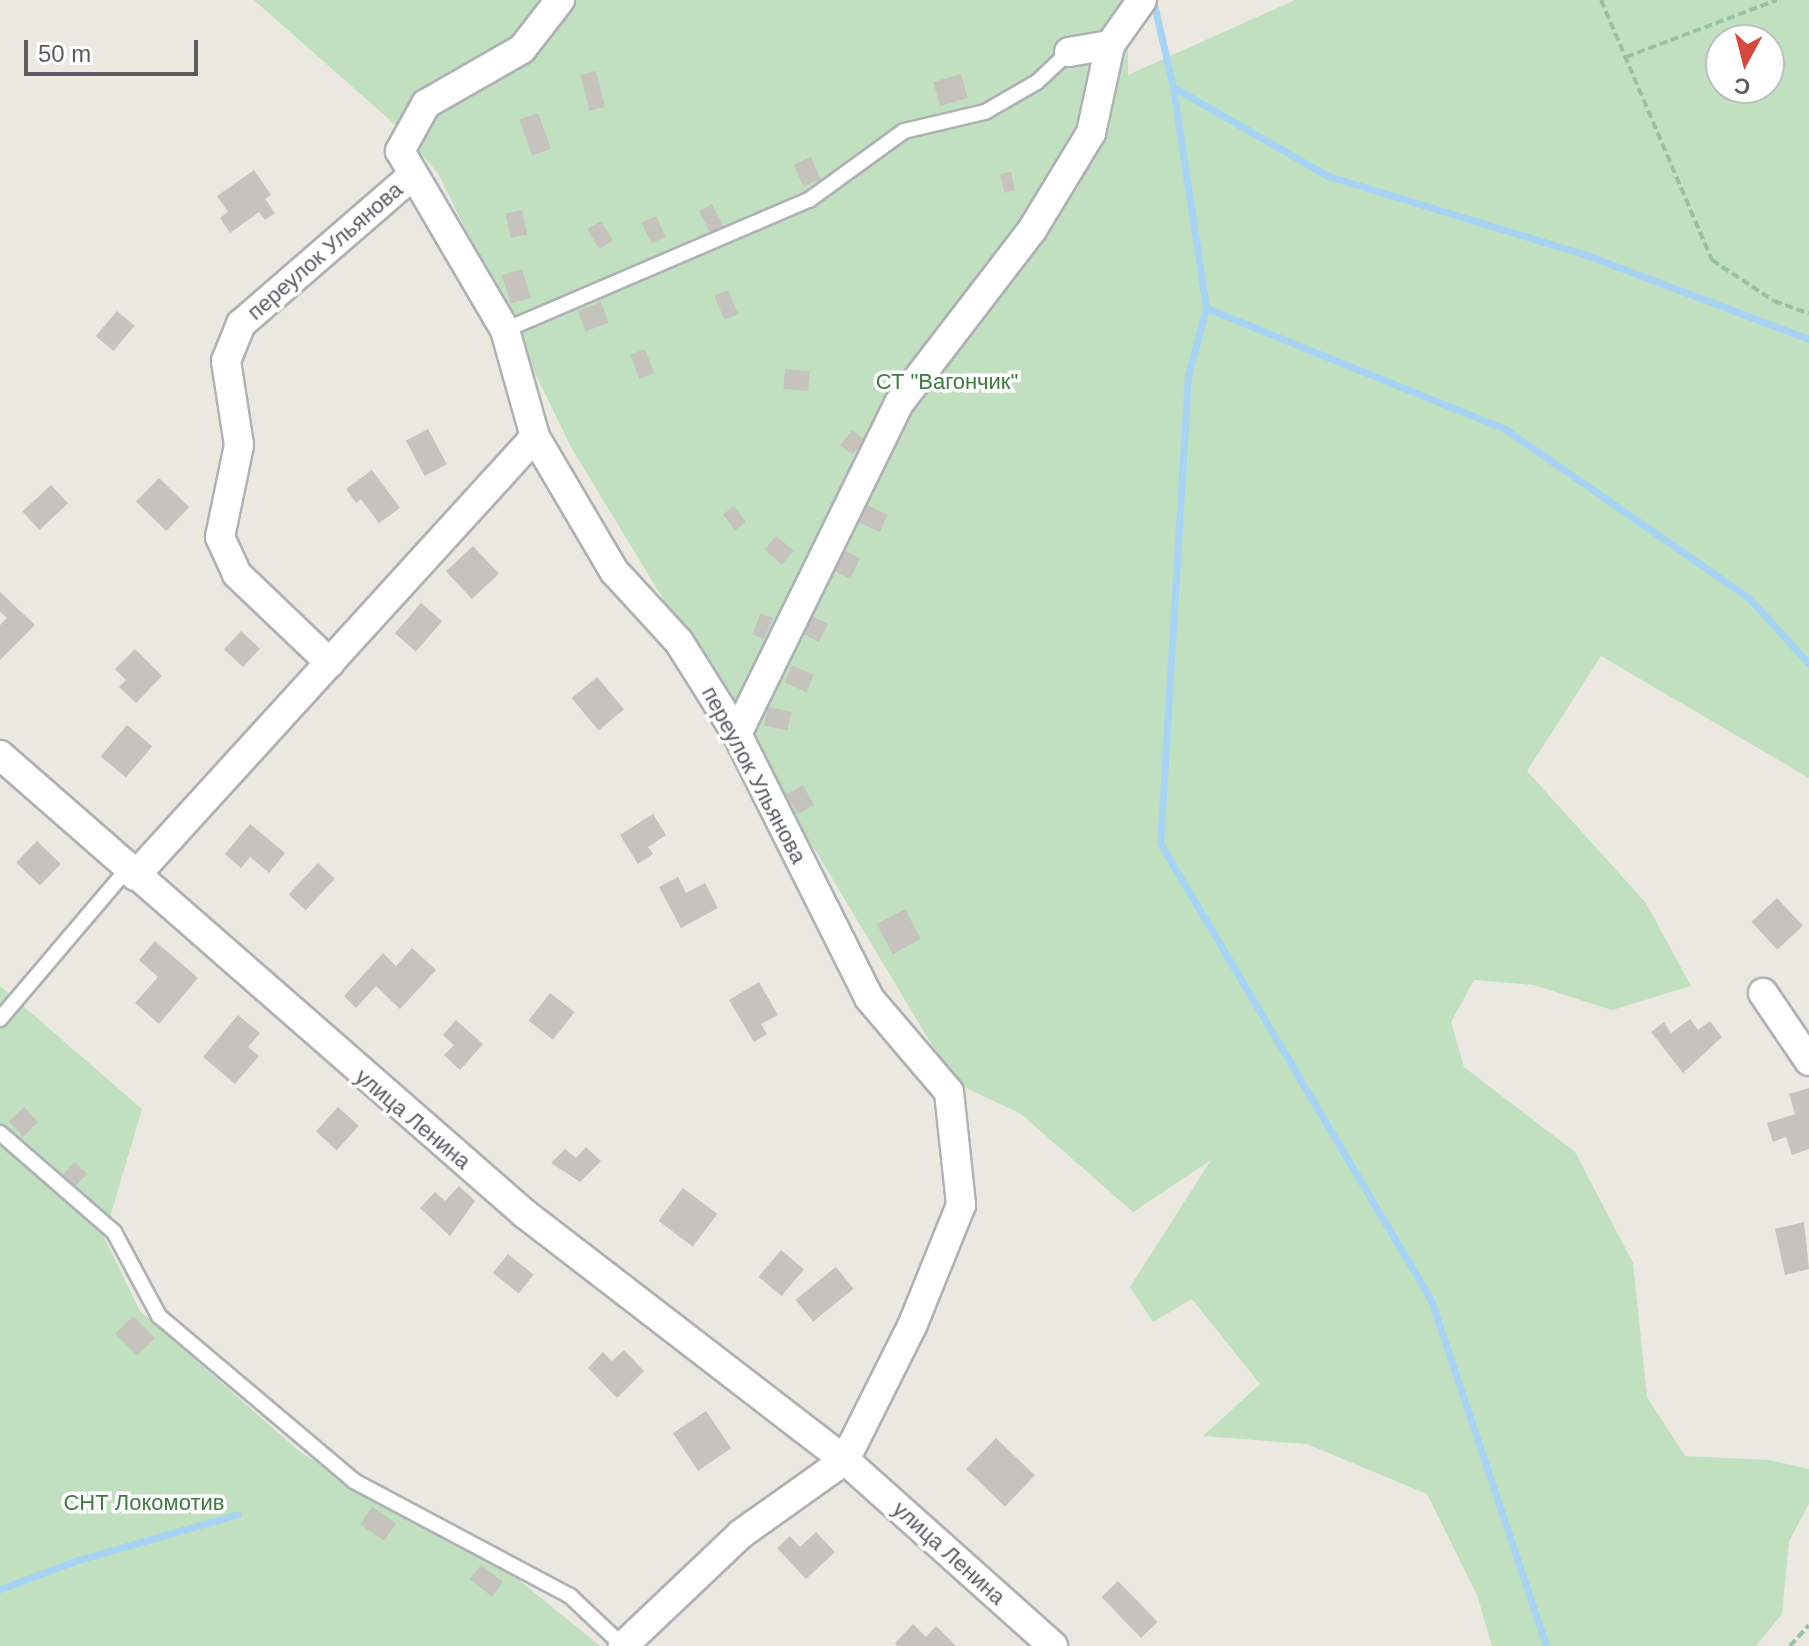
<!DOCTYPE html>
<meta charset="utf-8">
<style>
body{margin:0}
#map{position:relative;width:1809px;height:1646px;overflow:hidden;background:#eae8e1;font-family:Arial,sans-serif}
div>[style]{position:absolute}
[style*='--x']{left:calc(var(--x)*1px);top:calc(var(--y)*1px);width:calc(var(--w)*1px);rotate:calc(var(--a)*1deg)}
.green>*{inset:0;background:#c0e0c0}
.stream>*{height:7px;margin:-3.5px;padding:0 3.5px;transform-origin:3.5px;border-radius:3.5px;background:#a7d3f4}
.building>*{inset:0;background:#c6c3be;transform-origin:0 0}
.path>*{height:4px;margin-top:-2px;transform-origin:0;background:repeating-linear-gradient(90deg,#9ac0a4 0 8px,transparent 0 12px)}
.roads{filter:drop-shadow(2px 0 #aeb1b5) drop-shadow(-2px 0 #aeb1b5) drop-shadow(0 2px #aeb1b5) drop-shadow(0 -2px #aeb1b5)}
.service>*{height:14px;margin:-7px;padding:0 7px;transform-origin:7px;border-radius:7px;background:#fff}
.minor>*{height:28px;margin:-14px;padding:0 14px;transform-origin:14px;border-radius:14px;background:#fff}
span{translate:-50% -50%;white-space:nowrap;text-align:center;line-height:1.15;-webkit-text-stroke:7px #fff;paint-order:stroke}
.street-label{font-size:22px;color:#595c60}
.park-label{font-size:22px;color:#3d7b3f}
.north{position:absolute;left:1705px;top:24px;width:80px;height:80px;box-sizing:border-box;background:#fff;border:2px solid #bdbebf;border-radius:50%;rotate:187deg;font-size:22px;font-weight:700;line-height:32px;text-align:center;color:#595c60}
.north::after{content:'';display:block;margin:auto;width:28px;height:36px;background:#d4483e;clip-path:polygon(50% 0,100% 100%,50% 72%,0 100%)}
.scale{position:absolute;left:24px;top:40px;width:174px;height:36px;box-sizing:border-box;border:4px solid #595c60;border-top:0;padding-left:10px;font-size:24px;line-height:28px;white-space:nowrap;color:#595c60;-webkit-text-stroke:6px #fff;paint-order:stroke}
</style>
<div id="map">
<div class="green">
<i style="clip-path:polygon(evenodd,254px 0,1128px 0,1128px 75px,1295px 0,1809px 0,1809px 778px,1601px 656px,1527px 771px,1646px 903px,1691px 986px,1612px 1010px,1534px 985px,1474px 980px,1451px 1022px,1464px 1067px,1575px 1152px,1633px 1263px,1647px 1397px,1685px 1456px,1769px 1460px,1809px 1469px,1809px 1503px,1789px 1542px,1782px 1614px,1756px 1646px,1492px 1646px,1477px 1595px,1427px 1494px,1307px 1444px,1203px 1436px,1260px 1384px,1192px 1299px,1153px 1322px,1130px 1287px,1211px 1160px,1133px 1212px,1021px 1114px,954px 1082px,814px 848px,803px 853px,796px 834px,801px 827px,571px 447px,438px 173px,391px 121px,254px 0,1721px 40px,1769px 40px,1769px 88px,1721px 88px,1721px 40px)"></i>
<i style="clip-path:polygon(0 986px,142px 1109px,104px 1237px,140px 1311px,301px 1453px,503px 1567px,600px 1646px,0 1646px)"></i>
</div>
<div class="stream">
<i style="--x:1153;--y:0;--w:89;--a:77.1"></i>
<i style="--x:1173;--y:87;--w:223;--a:81.5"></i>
<i style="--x:1206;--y:308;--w:69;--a:105"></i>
<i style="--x:1188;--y:375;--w:469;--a:93.4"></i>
<i style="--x:1160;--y:843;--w:531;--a:59.33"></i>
<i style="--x:1431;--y:1300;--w:365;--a:71.6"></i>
<i style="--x:1173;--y:87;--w:179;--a:29.9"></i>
<i style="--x:1328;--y:176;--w:273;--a:17"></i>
<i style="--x:1589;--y:256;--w:235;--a:20.7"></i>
<i style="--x:1206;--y:308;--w:323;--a:22"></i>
<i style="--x:1505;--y:429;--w:297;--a:34.7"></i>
<i style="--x:1749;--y:598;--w:89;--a:47.7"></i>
<i style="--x:0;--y:1589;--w:83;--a:-20.4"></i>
<i style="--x:78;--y:1560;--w:166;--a:-16"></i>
</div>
<div class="building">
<i style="left:596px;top:71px;width:37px;height:16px;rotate:76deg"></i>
<i style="left:961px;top:74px;width:25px;height:29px;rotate:74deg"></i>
<i style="left:538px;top:113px;width:38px;height:20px;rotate:70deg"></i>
<i style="left:811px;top:157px;width:24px;height:19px;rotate:66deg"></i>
<i style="clip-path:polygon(254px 170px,271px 195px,265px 199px,275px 213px,265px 220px,259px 212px,230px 233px,220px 218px,228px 212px,217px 196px)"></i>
<i style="left:1011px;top:172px;width:19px;height:11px;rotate:78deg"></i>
<i style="left:712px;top:204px;width:27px;height:15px;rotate:62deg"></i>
<i style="left:522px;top:210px;width:25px;height:17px;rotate:78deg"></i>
<i style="left:656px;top:216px;width:23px;height:16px;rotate:65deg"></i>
<i style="left:601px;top:221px;width:23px;height:16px;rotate:59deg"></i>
<i style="left:522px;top:269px;width:30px;height:21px;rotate:73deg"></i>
<i style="left:728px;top:290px;width:26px;height:15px;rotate:67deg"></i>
<i style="left:601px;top:302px;width:22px;height:25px;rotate:69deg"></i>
<i style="left:117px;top:311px;width:23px;height:33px;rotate:40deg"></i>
<i style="left:645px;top:349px;width:26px;height:16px;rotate:69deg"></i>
<i style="left:785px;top:369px;width:25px;height:20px;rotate:5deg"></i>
<i style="left:428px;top:429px;width:40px;height:25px;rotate:62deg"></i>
<i style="left:852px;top:430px;width:16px;height:19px;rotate:38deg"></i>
<i style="clip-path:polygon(372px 470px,400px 508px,379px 523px,361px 499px,356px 503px,346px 489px)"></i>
<i style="left:159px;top:478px;width:42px;height:33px;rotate:44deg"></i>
<i style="left:51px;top:485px;width:25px;height:39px;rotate:47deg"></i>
<i style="left:867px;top:505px;width:23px;height:19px;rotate:25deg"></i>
<i style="left:734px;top:506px;width:20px;height:14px;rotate:53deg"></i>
<i style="left:776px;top:536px;width:23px;height:18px;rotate:40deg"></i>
<i style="left:473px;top:546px;width:38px;height:37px;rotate:47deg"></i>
<i style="left:843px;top:550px;width:19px;height:23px;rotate:25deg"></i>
<i style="clip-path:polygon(0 592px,35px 625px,0 660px,0 625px,7px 618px,0 612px)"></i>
<i style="left:421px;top:603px;width:28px;height:40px;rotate:41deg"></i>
<i style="left:761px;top:613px;width:13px;height:23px;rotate:23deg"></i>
<i style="left:807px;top:614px;width:23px;height:20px;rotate:25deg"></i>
<i style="left:241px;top:631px;width:26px;height:25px;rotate:43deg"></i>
<i style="clip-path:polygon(135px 649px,162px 676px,136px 703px,119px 687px,126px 680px,115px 669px)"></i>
<i style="left:792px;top:665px;width:24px;height:19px;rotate:24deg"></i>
<i style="left:597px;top:677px;width:42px;height:33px;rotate:50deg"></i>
<i style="left:768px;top:707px;width:24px;height:19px;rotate:12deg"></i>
<i style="left:127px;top:725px;width:33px;height:41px;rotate:40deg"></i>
<i style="left:803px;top:785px;width:23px;height:19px;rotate:61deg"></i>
<i style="clip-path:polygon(653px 814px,666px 835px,648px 847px,653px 854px,638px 864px,620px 835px)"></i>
<i style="clip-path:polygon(250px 824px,285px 853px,269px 873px,250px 857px,241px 868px,225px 854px)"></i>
<i style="left:37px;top:841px;width:33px;height:30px;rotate:44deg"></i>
<i style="left:318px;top:863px;width:23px;height:43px;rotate:43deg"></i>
<i style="clip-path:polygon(678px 877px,686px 893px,705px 883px,718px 908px,681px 928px,659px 887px)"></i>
<i style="left:1777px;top:898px;width:38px;height:35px;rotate:47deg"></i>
<i style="left:905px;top:909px;width:34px;height:32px;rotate:62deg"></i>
<i style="clip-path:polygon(155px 941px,198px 978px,159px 1024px,135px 1003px,158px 977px,139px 960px)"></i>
<i style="clip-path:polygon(412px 948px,436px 970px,400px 1009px,376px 986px,356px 1008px,344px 996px,383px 953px,396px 966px)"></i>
<i style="clip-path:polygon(759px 982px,778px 1015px,761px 1024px,767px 1034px,754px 1042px,729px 1000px)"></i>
<i style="left:550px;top:993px;width:31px;height:35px;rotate:38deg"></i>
<i style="clip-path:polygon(238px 1015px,260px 1033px,248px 1047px,259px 1056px,235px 1084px,203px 1057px)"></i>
<i style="clip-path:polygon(1690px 1019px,1698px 1030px,1710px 1021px,1722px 1037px,1683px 1073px,1651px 1032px,1664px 1022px,1671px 1033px)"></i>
<i style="clip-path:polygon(456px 1020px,483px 1044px,460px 1070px,444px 1055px,454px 1045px,443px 1035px)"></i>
<i style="clip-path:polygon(1809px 1088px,1809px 1149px,1792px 1155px,1786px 1137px,1773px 1142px,1767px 1123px,1795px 1114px,1789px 1094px)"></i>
<i style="left:24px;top:1107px;width:21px;height:21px;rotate:47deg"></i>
<i style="left:338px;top:1107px;width:28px;height:33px;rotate:42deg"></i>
<i style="clip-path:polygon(586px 1147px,601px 1161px,580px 1182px,551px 1163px,565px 1149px,576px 1158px)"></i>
<i style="left:75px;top:1162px;width:17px;height:18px;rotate:45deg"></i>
<i style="clip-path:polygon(459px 1186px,475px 1201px,450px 1236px,420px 1208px,435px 1192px,445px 1201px)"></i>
<i style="left:683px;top:1188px;width:43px;height:41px;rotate:37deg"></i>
<i style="clip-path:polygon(1804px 1222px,1809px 1269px,1785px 1275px,1775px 1229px)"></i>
<i style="left:781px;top:1250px;width:30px;height:35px;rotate:40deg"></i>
<i style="left:508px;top:1254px;width:33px;height:24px;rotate:39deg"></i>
<i style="left:836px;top:1267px;width:28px;height:52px;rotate:51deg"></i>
<i style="left:133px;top:1316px;width:31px;height:25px;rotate:45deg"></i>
<i style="clip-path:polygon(624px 1350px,644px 1371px,617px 1398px,588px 1368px,603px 1352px,612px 1361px)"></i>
<i style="left:706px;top:1411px;width:45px;height:40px;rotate:56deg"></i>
<i style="left:996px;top:1438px;width:54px;height:43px;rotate:44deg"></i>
<i style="left:372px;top:1507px;width:29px;height:21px;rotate:34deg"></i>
<i style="clip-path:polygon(816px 1532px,835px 1552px,806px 1579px,777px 1548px,790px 1536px,800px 1547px)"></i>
<i style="left:481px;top:1565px;width:28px;height:18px;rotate:38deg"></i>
<i style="left:1118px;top:1581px;width:57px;height:23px;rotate:46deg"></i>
<i style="clip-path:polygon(913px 1624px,926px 1637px,936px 1626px,956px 1646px,897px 1646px,895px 1643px)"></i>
</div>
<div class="path">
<i style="--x:1601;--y:0;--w:283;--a:66.9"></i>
<i style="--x:1712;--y:260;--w:74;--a:33.5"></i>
<i style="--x:1774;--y:301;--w:37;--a:20"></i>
<i style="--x:1626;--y:57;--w:161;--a:-20.7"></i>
<i style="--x:1790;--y:1646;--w:28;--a:-48"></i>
</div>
<div class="roads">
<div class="service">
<i style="--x:505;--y:330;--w:331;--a:-23.2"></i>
<i style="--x:809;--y:200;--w:117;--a:-36"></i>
<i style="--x:904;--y:131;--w:83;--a:-13.2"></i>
<i style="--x:985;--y:112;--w:60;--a:-30"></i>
<i style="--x:1037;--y:82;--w:44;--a:-43.2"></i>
<i style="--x:0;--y:1019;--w:197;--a:-49.7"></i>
<i style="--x:0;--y:1133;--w:151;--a:41"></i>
<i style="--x:114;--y:1232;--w:95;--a:61.8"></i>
<i style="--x:159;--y:1316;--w:255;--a:40.2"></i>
<i style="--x:354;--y:1481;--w:245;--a:28"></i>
<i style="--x:570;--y:1596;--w:73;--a:43.3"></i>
</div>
<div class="minor">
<i style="--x:560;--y:0;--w:62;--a:127.8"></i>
<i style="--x:522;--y:49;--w:111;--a:150.2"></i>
<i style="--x:426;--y:104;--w:54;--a:119"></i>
<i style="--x:400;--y:151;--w:208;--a:59.6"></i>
<i style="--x:505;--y:330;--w:111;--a:74.3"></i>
<i style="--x:535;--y:437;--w:156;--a:59.5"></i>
<i style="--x:614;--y:571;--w:96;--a:47.5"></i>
<i style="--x:679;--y:642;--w:109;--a:57.8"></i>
<i style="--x:737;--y:734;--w:295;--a:63.4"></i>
<i style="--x:869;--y:998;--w:123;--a:49.6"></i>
<i style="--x:949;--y:1092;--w:114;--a:83.9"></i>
<i style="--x:961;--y:1205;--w:131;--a:112"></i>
<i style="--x:912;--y:1326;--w:150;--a:116.6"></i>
<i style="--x:845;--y:1460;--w:128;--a:144.6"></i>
<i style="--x:741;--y:1534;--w:163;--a:136.5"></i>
<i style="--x:1069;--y:52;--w:42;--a:-9.7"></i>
<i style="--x:330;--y:663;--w:129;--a:-136.3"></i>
<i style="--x:237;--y:574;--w:41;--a:-114.7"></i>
<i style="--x:220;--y:537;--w:94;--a:-78.3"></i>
<i style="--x:239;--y:445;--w:85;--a:-98.8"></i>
<i style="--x:226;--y:361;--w:40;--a:-68"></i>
<i style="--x:241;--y:324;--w:226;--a:-40.9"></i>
<i style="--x:737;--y:734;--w:370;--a:-63.9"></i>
<i style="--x:900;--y:402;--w:217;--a:-52.5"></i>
<i style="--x:1032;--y:230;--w:114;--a:-58.7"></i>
<i style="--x:1091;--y:133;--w:90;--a:-77.8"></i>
<i style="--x:1110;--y:45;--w:55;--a:-54.6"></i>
<i style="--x:0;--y:755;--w:697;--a:41.16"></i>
<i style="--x:525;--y:1214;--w:404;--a:37.6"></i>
<i style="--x:845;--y:1460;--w:279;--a:41.8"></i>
<i style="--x:135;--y:876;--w:594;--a:-47.66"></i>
<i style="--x:1763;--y:993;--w:82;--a:55.9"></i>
</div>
</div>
<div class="street-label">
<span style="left:325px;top:251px;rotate:-41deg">переулок Ульянова</span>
<span style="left:754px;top:775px;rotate:62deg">переулок Ульянова</span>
<span style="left:413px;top:1119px;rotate:40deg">улица Ленина</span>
<span style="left:949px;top:1553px;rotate:42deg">улица Ленина</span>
</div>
<div class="park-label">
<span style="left:947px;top:382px">СТ "Вагончик"</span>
<span style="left:144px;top:1503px">СНТ Локомотив</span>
</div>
<div class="north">С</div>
<div class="scale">50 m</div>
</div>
